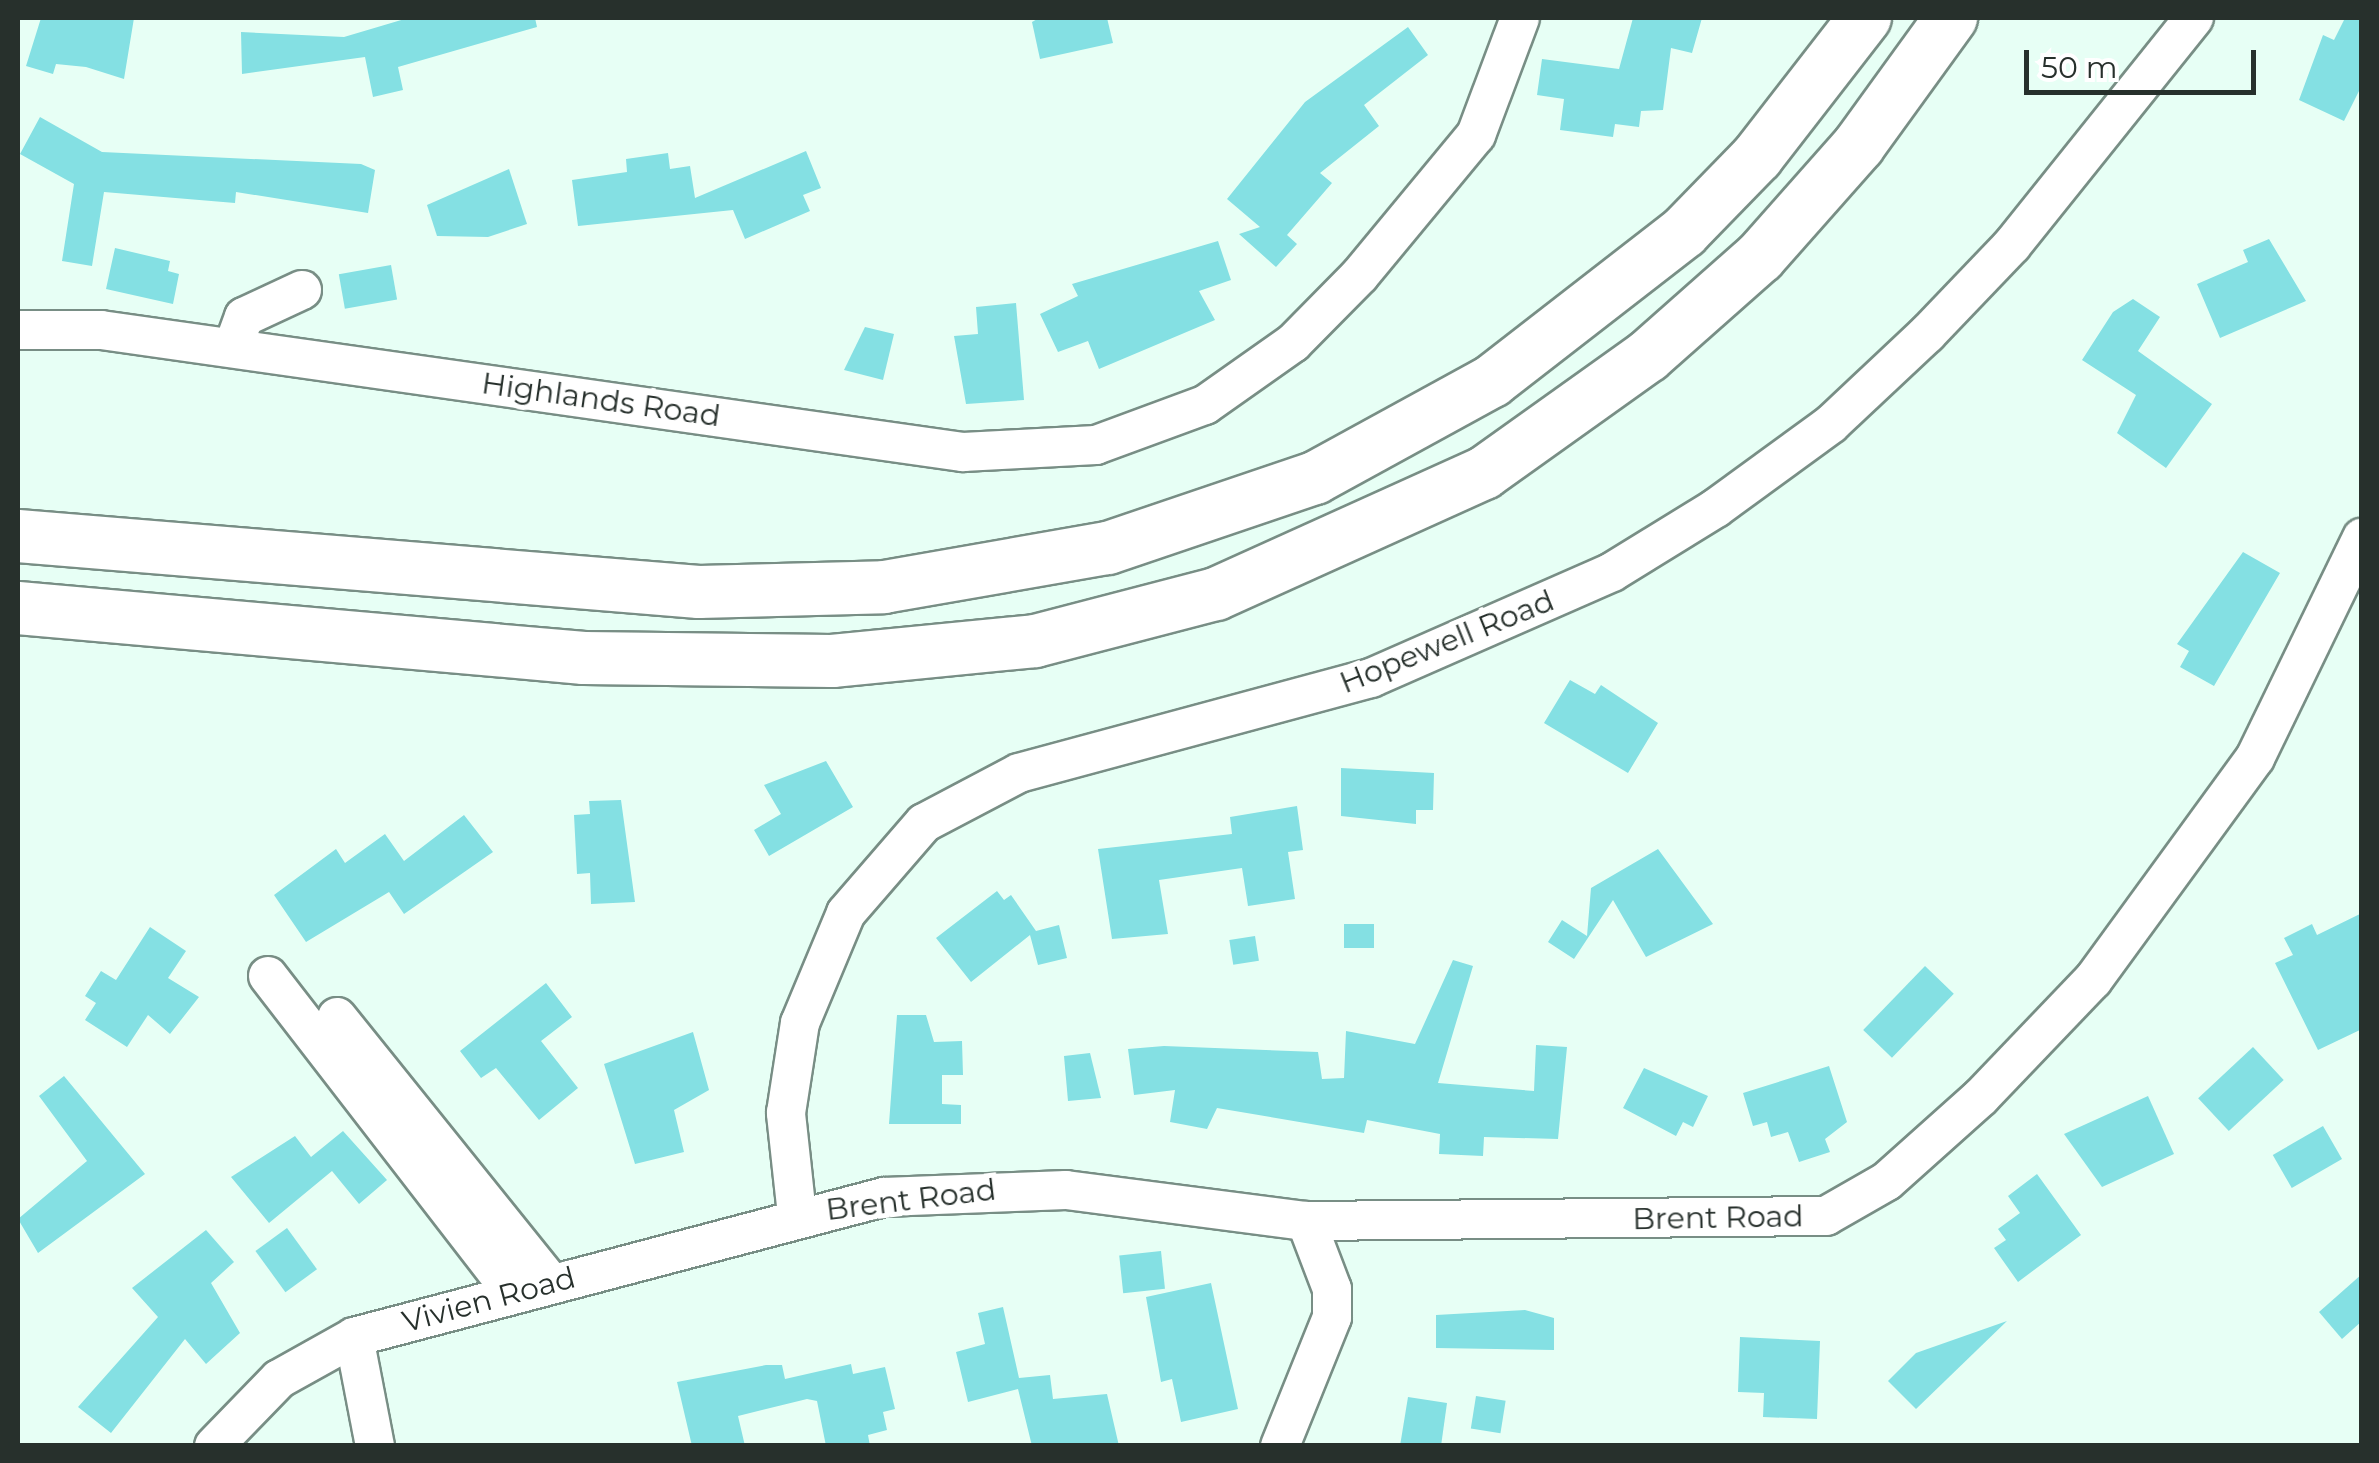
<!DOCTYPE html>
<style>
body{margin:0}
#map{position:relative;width:2379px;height:1463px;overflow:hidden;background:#e7fff5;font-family:Montserrat,sans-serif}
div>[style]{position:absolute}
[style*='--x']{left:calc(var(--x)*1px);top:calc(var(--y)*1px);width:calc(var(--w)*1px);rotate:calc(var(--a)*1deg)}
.building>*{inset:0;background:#84e0e3;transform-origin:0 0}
.roads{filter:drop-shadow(2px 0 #788e85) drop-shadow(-2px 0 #788e85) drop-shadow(0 2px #788e85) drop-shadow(0 -2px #788e85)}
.minor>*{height:38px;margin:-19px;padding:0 19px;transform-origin:19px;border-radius:19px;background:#fff}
.highway>*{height:52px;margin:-26px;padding:0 26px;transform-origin:26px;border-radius:26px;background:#fff}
span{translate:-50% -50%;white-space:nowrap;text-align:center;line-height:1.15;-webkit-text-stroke:10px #fff;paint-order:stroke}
.street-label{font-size:30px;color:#27302c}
.frame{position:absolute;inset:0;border:20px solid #27302c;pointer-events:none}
.scale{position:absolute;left:2024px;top:50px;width:232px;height:45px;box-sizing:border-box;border:5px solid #27302c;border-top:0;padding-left:12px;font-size:30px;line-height:35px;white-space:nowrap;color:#27302c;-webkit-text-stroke:8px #fff;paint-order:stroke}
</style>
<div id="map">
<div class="building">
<i style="clip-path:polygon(41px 18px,134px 18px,124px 79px,86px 67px,56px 64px,53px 74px,26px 66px)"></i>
<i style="clip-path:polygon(408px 18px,535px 18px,537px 27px,398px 67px,403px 90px,373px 97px,365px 57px,242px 74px,241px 32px,344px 37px)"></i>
<i style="clip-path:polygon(1107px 18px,1113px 43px,1040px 59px,1032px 22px,1039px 18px)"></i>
<i style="clip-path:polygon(1633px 18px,1702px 18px,1692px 53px,1671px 48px,1663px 110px,1641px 111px,1639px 127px,1615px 124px,1613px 137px,1560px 130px,1564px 99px,1537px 95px,1542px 59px,1619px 69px)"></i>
<i style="clip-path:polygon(2345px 18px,2362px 18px,2362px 85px,2344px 121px,2299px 100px,2323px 35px,2334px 40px)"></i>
<i style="clip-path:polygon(1408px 27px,1428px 55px,1364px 105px,1379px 126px,1320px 173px,1332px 183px,1287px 235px,1297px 244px,1276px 267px,1239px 234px,1260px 227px,1227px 199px,1305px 102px)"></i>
<i style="clip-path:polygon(40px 117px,102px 152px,361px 164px,375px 170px,368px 213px,236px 192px,235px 203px,104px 192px,92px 266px,62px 261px,74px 184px,20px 154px)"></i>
<i style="clip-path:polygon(806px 151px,821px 188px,803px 195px,810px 211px,745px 239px,733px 210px,578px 226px,572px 180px,627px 172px,626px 159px,668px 153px,670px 169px,690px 166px,695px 198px)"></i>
<i style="clip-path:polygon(509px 169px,527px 224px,488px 237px,437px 236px,427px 205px)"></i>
<i style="clip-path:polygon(2269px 239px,2306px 301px,2220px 338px,2197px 284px,2248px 262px,2243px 250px)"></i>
<i style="clip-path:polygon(1218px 241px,1231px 280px,1199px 291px,1215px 320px,1099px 369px,1088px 341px,1058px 352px,1040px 314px,1078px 296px,1072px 284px)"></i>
<i style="clip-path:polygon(115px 248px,170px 261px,168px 271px,179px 274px,173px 304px,106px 289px)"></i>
<i style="left:391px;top:265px;width:35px;height:53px;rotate:80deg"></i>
<i style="clip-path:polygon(2133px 299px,2160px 317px,2138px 351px,2212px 404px,2166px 468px,2117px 433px,2136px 395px,2082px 360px,2113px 312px)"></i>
<i style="clip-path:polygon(1016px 303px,1024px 400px,966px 404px,954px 336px,978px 334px,976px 307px)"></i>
<i style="clip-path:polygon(865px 327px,894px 334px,883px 380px,844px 370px)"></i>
<i style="clip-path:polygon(2243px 552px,2280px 573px,2214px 686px,2180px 667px,2189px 651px,2177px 644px)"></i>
<i style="clip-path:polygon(1570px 680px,1595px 694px,1601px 685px,1658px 723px,1628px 773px,1544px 723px)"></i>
<i style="clip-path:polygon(826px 761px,853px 807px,769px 856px,754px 830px,781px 814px,764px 785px)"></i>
<i style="clip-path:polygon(1341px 768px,1434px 773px,1433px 810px,1416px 810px,1416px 824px,1341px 816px)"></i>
<i style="clip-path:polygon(621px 800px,635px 902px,591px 904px,590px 873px,577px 874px,574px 815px,590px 814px,589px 801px)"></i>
<i style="clip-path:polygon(1297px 806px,1303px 850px,1288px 852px,1295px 899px,1248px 906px,1242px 868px,1159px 880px,1168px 934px,1112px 939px,1098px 849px,1232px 834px,1230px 817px)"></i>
<i style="clip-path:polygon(464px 815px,493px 852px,404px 914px,389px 892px,306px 942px,274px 895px,336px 849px,345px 863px,385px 834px,404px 861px)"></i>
<i style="clip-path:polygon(1658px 849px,1713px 924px,1646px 957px,1613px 900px,1574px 959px,1548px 942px,1562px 920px,1587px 936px,1591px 888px)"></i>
<i style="clip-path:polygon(997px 891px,1004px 900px,1011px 895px,1036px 931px,1059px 925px,1067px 958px,1038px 965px,1030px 935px,971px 982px,936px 938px)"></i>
<i style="clip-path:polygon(2362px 913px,2362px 1029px,2318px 1050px,2275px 963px,2293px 955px,2284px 938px,2312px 924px,2317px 935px)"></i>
<i style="left:1344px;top:924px;width:30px;height:24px"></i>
<i style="clip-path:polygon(150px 927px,186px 951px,168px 978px,199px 997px,170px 1034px,148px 1015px,127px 1047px,85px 1020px,96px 1003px,85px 996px,101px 971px,116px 980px)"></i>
<i style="left:1255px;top:936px;width:25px;height:26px;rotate:81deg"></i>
<i style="clip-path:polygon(1453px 960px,1473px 966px,1438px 1083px,1534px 1091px,1536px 1045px,1567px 1047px,1558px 1139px,1484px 1137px,1483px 1156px,1439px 1154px,1440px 1134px,1367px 1120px,1364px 1133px,1217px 1108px,1207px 1129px,1170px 1122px,1175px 1090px,1134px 1095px,1128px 1049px,1164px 1046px,1318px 1052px,1322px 1079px,1344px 1078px,1346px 1031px,1415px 1044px)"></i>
<i style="left:1925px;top:966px;width:40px;height:89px;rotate:44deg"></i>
<i style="clip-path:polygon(546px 983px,572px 1017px,541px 1041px,578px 1088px,539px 1120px,496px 1068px,481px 1078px,460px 1051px)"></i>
<i style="clip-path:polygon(897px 1015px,926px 1015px,934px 1042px,962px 1041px,963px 1075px,942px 1075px,942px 1104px,961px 1105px,961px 1124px,889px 1124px)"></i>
<i style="clip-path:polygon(693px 1032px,709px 1090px,674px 1110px,684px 1152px,635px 1164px,604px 1064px)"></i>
<i style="left:2253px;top:1047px;width:45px;height:75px;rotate:47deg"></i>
<i style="clip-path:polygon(1090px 1053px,1101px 1098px,1068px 1101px,1064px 1056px)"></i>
<i style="clip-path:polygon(1829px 1066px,1847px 1122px,1825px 1139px,1830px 1152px,1799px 1162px,1788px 1132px,1771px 1137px,1767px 1122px,1753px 1126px,1743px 1093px)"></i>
<i style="clip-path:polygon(1644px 1068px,1708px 1096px,1693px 1127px,1683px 1122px,1676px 1136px,1623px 1108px)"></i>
<i style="clip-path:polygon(64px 1076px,145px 1174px,38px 1253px,18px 1219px,87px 1161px,39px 1096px)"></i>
<i style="clip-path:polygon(2148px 1096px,2174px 1154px,2102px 1187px,2064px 1134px)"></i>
<i style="left:2323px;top:1126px;width:38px;height:58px;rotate:60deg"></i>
<i style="clip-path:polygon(343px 1131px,387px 1180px,359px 1204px,332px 1171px,269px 1223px,231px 1177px,295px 1136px,311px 1157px)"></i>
<i style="clip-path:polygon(2037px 1174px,2081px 1235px,2018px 1282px,1994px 1248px,2006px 1240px,1998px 1229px,2020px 1213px,2008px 1196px)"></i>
<i style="left:287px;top:1228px;width:51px;height:39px;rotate:54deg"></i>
<i style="clip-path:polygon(206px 1230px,234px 1262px,211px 1283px,240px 1333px,206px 1364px,185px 1339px,111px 1433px,78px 1407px,158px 1317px,132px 1288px)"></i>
<i style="left:1161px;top:1251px;width:38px;height:42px;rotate:84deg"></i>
<i style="clip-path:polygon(2362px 1274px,2362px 1321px,2342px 1339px,2319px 1312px)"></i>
<i style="clip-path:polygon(1211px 1283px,1238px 1409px,1181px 1422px,1172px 1379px,1161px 1382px,1146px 1297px)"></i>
<i style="clip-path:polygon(1003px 1307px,1019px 1378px,1050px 1375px,1053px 1399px,1107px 1394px,1119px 1446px,1032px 1446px,1018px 1389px,968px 1402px,956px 1352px,985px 1344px,978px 1313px)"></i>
<i style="clip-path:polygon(1525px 1310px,1554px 1318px,1554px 1350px,1436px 1348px,1436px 1315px)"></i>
<i style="clip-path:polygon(2007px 1321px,1916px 1409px,1888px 1381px,1916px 1353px)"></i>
<i style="clip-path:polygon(1740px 1337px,1820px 1341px,1817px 1419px,1763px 1417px,1764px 1393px,1738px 1392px)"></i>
<i style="clip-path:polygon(851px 1364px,853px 1374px,885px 1367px,895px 1409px,883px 1412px,887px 1430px,868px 1435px,870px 1446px,826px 1446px,817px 1401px,807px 1399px,738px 1416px,745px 1446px,692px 1446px,677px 1382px,766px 1365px,782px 1365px,785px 1379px)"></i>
<i style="left:1476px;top:1396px;width:30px;height:33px;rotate:9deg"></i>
<i style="clip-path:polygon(1408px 1397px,1447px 1403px,1441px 1446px,1400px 1446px)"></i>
</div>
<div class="roads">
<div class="minor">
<i style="--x:18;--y:330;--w:83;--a:0"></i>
<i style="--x:101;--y:330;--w:871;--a:8.06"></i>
<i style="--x:963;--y:452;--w:133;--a:-3"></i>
<i style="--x:1096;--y:445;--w:116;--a:-20.2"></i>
<i style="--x:1205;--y:405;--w:108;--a:-35.2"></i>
<i style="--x:1293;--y:343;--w:95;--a:-45.4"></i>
<i style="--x:1360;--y:275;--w:182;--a:-50.4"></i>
<i style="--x:1476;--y:135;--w:125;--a:-69.4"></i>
<i style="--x:233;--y:347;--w:32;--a:-70"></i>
<i style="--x:244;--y:317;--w:64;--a:-25"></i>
<i style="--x:268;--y:976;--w:401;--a:52.3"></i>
<i style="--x:337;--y:1017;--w:341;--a:51.2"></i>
<i style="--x:797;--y:1215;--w:103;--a:-96.2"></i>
<i style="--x:786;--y:1113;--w:91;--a:-81.2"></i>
<i style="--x:800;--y:1023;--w:119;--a:-67.3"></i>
<i style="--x:846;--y:913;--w:119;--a:-49.1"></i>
<i style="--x:924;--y:823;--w:107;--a:-27.8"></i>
<i style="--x:1019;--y:773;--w:365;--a:-15.1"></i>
<i style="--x:1371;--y:678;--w:263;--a:-23.7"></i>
<i style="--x:1612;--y:572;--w:122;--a:-31.6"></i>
<i style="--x:1716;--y:508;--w:142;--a:-36.1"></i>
<i style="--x:1831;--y:424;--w:132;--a:-43.2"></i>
<i style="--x:1927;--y:334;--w:123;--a:-46.3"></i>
<i style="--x:2012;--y:245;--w:291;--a:-51.3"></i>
<i style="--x:354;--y:1337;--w:111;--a:79.1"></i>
<i style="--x:214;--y:1446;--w:93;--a:-45.9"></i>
<i style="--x:279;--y:1379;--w:86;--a:-29.2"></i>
<i style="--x:354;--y:1337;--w:548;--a:-14.8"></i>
<i style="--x:884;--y:1197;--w:182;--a:-2.2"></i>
<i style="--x:1066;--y:1190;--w:242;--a:7.4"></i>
<i style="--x:1306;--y:1221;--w:520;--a:-0.55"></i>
<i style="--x:1826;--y:1216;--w:70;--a:-29.8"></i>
<i style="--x:1887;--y:1181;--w:126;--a:-41.8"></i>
<i style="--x:1981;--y:1097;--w:162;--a:-46.3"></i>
<i style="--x:2093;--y:980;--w:275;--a:-53.9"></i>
<i style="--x:2255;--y:758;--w:245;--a:-64.1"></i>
<i style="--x:1280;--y:1446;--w:139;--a:-68"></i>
<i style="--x:1332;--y:1317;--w:28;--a:-90"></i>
<i style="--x:1332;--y:1289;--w:73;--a:-110.9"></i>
</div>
<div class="highway">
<i style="--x:18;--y:536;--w:683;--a:4.7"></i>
<i style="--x:699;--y:592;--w:185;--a:-1.5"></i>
<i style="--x:884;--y:587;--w:227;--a:-9.9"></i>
<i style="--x:1108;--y:548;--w:219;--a:-18.7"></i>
<i style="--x:1315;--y:478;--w:202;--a:-28.7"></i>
<i style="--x:1492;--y:381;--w:243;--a:-37.8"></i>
<i style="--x:1684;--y:232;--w:105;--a:-45.8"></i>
<i style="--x:1757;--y:157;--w:176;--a:-52.2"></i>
<i style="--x:18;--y:608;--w:568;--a:5.05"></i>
<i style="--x:584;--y:658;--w:248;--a:0.7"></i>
<i style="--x:832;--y:661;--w:204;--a:-5.6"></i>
<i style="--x:1035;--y:641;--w:187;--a:-14.6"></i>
<i style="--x:1216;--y:594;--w:294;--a:-24.3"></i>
<i style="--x:1484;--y:473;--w:201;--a:-35.5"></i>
<i style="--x:1648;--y:356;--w:149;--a:-41.5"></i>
<i style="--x:1760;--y:257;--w:149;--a:-48.5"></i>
<i style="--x:1859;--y:145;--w:157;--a:-54.1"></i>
</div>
</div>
<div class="street-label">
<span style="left:601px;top:400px;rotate:8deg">Highlands Road</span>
<span style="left:1447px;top:642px;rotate:-22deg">Hopewell Road</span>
<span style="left:911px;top:1200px;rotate:-7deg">Brent Road</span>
<span style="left:1718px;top:1218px;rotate:-1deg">Brent Road</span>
<span style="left:489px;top:1300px;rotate:-15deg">Vivien Road</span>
</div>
<div class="frame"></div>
<div class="scale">50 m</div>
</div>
